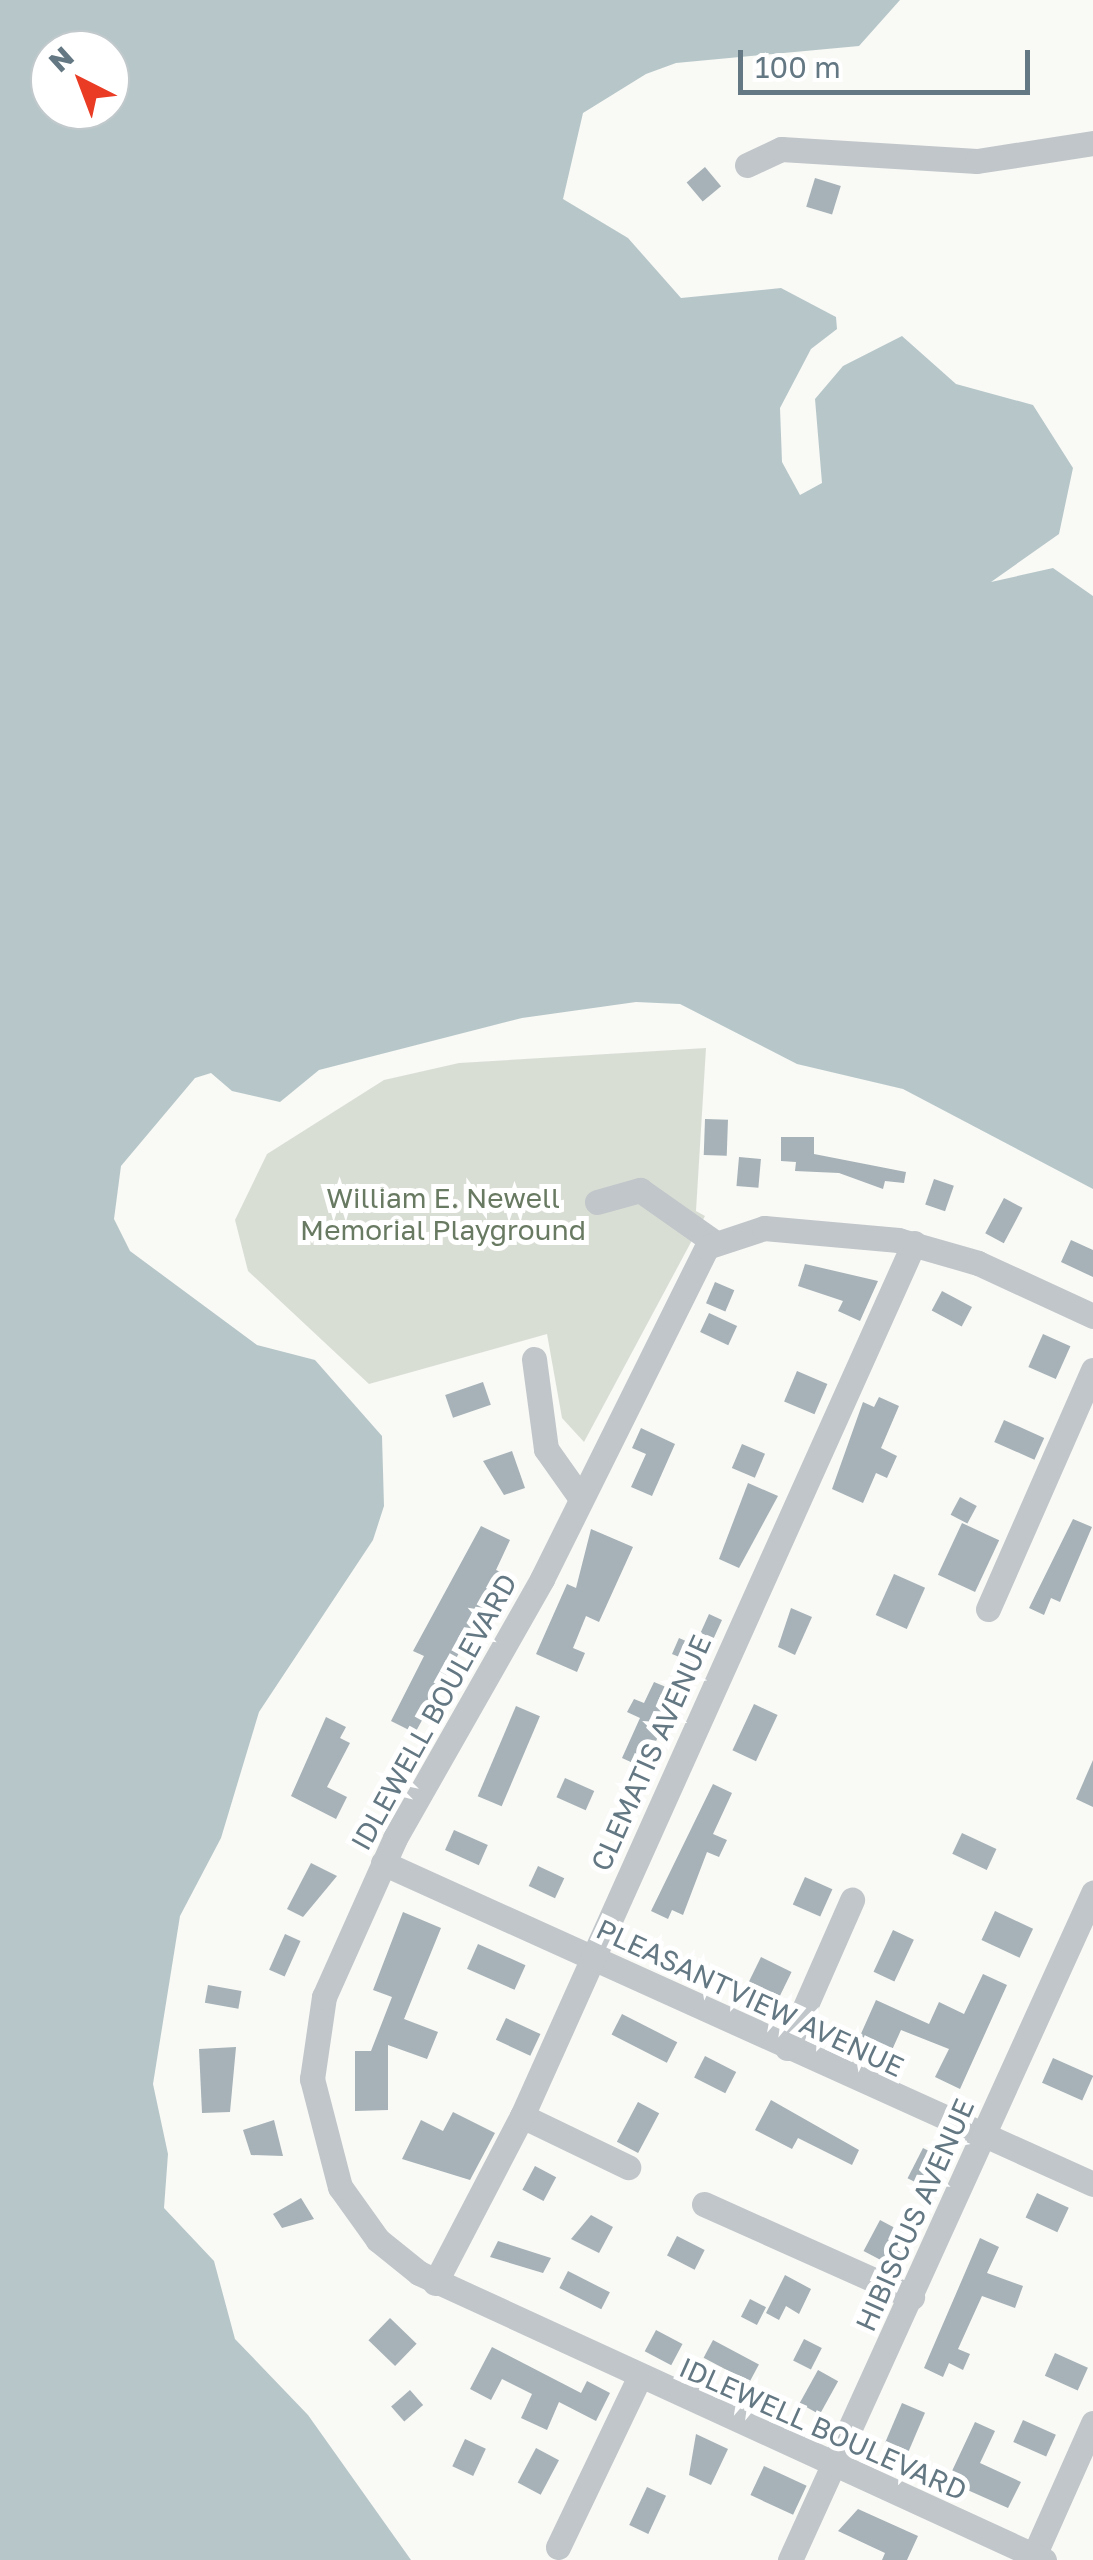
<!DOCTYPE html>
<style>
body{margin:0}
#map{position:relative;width:1093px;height:2560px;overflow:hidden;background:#f9f9f6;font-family:"Golos Text",sans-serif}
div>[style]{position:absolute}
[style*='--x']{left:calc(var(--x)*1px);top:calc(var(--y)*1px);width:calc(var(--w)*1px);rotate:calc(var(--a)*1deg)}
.green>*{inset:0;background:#d9ded5}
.water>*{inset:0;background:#b7c7c9}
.building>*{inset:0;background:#a6b2b7;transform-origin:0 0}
.minor>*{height:25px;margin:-12.5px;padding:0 12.5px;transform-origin:12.5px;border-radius:12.5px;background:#c0c6c9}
span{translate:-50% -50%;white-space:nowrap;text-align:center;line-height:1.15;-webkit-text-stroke:10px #fff;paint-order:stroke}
.park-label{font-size:28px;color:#697a62}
.street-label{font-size:28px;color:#637883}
.north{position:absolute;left:30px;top:30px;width:100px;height:100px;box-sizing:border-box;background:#fff;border:2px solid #c1c9cd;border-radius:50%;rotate:318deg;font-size:28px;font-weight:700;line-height:40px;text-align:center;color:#637883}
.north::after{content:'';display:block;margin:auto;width:35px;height:45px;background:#ea3c25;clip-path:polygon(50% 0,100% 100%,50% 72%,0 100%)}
.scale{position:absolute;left:738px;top:50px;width:292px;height:45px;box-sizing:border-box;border:5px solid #637883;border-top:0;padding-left:12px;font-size:30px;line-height:35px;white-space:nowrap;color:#637883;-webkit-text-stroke:8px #fff;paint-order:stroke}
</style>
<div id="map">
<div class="green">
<i style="clip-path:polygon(706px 1048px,696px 1211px,705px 1216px,584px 1442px,562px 1418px,547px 1334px,369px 1384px,248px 1271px,235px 1220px,267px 1154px,384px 1080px,459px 1063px)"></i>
</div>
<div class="water">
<i style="clip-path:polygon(evenodd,0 0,900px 0,859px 46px,676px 63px,646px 74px,583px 113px,563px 199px,628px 238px,681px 298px,781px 288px,836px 317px,837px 329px,811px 349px,780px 408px,782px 462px,800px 495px,822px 483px,815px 399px,843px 366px,902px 336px,956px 384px,1033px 405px,1073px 468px,1059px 534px,991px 582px,1053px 568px,1093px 596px,1093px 1189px,903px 1089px,797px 1064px,680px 1004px,636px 1002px,522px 1018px,319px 1070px,280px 1102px,232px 1091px,211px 1073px,195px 1078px,121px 1166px,114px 1219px,130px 1251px,257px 1345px,315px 1360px,382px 1436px,384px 1506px,373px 1540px,259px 1712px,221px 1838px,180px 1916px,153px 2084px,168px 2154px,164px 2208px,214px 2261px,235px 2339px,308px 2415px,411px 2560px,0 2560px,0 0,50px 50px,110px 50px,110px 110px,50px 110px,50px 50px)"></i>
</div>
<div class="building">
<i style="left:705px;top:167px;width:25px;height:24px;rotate:50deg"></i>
<i style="left:815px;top:178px;width:27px;height:30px;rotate:17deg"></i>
<i style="left:705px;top:1119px;width:23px;height:36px;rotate:2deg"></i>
<i style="clip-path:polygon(781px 1137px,814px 1137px,814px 1154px,906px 1172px,904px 1183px,885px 1181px,883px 1189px,839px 1173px,795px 1171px,796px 1162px,781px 1161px)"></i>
<i style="left:739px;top:1157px;width:22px;height:29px;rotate:5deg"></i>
<i style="left:934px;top:1179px;width:21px;height:27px;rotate:19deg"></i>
<i style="left:1004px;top:1198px;width:21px;height:40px;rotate:28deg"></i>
<i style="clip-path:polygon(1071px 1240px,1093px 1250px,1093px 1277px,1061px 1262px)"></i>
<i style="clip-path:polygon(805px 1264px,878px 1281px,860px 1321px,838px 1311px,843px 1301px,798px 1286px)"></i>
<i style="left:715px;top:1282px;width:21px;height:23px;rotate:23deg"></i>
<i style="left:942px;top:1291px;width:34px;height:22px;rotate:28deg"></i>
<i style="left:709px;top:1313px;width:31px;height:21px;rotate:25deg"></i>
<i style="left:1043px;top:1334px;width:30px;height:36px;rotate:24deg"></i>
<i style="left:797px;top:1371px;width:33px;height:33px;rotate:23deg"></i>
<i style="left:483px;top:1382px;width:24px;height:40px;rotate:71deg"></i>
<i style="clip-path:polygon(879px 1397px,899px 1406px,881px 1448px,897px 1456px,887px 1478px,876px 1473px,863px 1503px,832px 1489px,863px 1402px,874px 1407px)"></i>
<i style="left:1004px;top:1420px;width:44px;height:24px;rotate:24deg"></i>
<i style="clip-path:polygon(641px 1428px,675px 1444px,652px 1496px,631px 1487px,646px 1454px,632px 1448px)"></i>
<i style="left:742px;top:1444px;width:25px;height:26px;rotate:23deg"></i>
<i style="clip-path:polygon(512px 1451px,525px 1488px,504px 1495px,483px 1461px)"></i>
<i style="clip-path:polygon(748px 1483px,778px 1496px,739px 1568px,719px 1559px)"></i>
<i style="left:960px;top:1497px;width:19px;height:20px;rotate:28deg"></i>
<i style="clip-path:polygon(1073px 1519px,1092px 1527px,1060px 1602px,1051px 1598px,1044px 1615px,1029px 1608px)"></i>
<i style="left:962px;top:1523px;width:41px;height:57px;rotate:25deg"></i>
<i style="clip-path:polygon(481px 1526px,510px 1540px,496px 1570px,503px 1573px,415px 1733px,391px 1721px,424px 1656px,413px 1651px)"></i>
<i style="clip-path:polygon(591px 1529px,633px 1547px,599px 1622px,586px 1616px,573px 1648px,585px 1653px,577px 1672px,536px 1654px,567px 1584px,576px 1588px)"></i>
<i style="left:894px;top:1574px;width:34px;height:45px;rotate:24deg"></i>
<i style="clip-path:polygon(791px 1608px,812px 1617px,795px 1655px,778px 1647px)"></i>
<i style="clip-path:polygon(709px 1614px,722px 1620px,701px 1666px,672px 1654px,679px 1638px,695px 1645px)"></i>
<i style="clip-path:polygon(654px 1682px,678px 1692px,644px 1768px,622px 1758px,640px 1718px,627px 1712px,634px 1699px,644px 1703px)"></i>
<i style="left:754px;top:1704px;width:26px;height:51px;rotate:25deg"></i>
<i style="left:516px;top:1706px;width:26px;height:98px;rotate:23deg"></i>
<i style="clip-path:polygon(326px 1717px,346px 1727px,340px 1738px,350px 1743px,327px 1787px,347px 1797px,336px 1819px,291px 1796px)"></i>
<i style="clip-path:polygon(1093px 1760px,1093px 1807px,1076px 1799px)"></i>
<i style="left:565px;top:1778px;width:32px;height:21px;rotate:24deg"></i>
<i style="clip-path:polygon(713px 1784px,732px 1793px,713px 1834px,727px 1840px,719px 1857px,707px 1852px,683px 1915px,672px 1910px,668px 1919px,651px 1911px)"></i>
<i style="left:454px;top:1830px;width:37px;height:22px;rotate:24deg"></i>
<i style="left:962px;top:1833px;width:38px;height:23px;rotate:25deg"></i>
<i style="clip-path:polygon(311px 1863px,337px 1876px,303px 1917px,287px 1909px)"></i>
<i style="left:538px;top:1866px;width:29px;height:22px;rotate:25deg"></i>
<i style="left:805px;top:1877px;width:30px;height:30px;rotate:24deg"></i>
<i style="left:995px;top:1911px;width:42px;height:32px;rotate:25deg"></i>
<i style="clip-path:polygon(403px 1912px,441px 1928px,404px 2019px,438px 2032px,427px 2059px,388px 2045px,388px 2110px,355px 2111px,355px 2051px,371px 2051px,392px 1997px,373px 1990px)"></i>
<i style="left:893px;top:1930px;width:23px;height:46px;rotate:25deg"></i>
<i style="left:285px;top:1934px;width:17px;height:39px;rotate:24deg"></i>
<i style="left:478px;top:1944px;width:52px;height:27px;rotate:24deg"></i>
<i style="left:761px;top:1957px;width:34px;height:31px;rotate:26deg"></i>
<i style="clip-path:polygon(983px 1974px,1007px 1985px,960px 2089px,935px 2077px,949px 2049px,901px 2030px,892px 2050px,860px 2036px,876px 2000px,929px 2024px,939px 2002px,964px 2014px)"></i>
<i style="left:208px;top:1985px;width:34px;height:18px;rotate:10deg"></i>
<i style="left:622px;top:2014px;width:62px;height:23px;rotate:27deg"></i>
<i style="left:506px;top:2018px;width:38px;height:24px;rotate:25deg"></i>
<i style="clip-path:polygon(236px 2047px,230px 2112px,202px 2113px,199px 2049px)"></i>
<i style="left:705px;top:2056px;width:35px;height:24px;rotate:27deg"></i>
<i style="left:1053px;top:2058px;width:44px;height:27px;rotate:24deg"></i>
<i style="clip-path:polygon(771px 2100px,859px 2150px,852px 2165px,798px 2138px,792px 2149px,755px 2130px)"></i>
<i style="left:638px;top:2102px;width:24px;height:45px;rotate:28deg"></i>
<i style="clip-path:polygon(453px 2112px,495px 2133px,470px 2180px,402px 2159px,421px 2120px,443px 2131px)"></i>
<i style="clip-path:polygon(274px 2120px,283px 2156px,251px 2155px,243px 2130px)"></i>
<i style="left:923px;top:2148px;width:28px;height:34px;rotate:27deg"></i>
<i style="left:535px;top:2166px;width:24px;height:27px;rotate:28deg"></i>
<i style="left:1037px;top:2193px;width:35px;height:27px;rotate:25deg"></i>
<i style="clip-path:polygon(301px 2198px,314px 2219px,282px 2228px,273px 2214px)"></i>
<i style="clip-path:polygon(591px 2215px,613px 2227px,599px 2253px,571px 2239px)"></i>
<i style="left:880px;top:2220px;width:34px;height:35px;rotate:28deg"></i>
<i style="left:677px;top:2236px;width:31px;height:22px;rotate:27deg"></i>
<i style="clip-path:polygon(980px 2238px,999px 2247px,987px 2273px,1023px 2286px,1015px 2308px,982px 2296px,958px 2349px,970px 2354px,963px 2370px,949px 2363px,943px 2377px,924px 2368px)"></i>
<i style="clip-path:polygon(498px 2241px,551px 2258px,543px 2273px,490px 2257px)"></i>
<i style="left:568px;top:2271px;width:47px;height:19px;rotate:27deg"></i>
<i style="clip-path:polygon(785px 2275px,811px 2289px,799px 2314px,786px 2306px,779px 2320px,766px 2313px)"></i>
<i style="left:750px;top:2299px;width:18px;height:20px;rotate:27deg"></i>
<i style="left:390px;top:2318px;width:37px;height:31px;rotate:44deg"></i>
<i style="left:656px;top:2330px;width:30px;height:24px;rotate:28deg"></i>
<i style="left:804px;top:2339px;width:20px;height:24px;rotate:27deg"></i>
<i style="left:713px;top:2340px;width:52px;height:20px;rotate:28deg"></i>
<i style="clip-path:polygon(492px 2347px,581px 2393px,587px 2381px,610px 2393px,596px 2421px,559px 2402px,547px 2430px,521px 2418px,532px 2394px,502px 2379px,491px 2400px,470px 2389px)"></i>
<i style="left:1055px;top:2353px;width:36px;height:25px;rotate:24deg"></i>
<i style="left:818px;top:2370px;width:23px;height:38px;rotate:29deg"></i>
<i style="left:410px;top:2390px;width:20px;height:25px;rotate:49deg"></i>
<i style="left:902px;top:2403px;width:25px;height:43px;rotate:23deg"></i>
<i style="left:1023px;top:2420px;width:36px;height:24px;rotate:24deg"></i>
<i style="clip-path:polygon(975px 2422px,995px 2431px,980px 2463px,1021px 2482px,1008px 2508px,963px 2488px,967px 2479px,952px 2471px)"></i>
<i style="clip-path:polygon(696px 2434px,728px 2449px,711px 2485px,689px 2475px)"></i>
<i style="left:465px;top:2439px;width:23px;height:30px;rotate:25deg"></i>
<i style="left:536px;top:2448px;width:26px;height:39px;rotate:28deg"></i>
<i style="left:764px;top:2466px;width:47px;height:32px;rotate:25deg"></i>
<i style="left:647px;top:2487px;width:21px;height:42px;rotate:25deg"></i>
<i style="clip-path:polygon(858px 2509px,918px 2536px,907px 2560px,882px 2560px,885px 2553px,838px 2531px)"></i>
</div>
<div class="minor">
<i style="--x:747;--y:165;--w:38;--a:-25"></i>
<i style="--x:781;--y:149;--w:196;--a:3.5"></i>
<i style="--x:977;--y:161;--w:117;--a:-8.8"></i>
<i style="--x:597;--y:1202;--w:45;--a:-15.6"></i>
<i style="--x:640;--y:1190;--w:90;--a:35.1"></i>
<i style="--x:534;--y:1359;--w:91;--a:82.4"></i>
<i style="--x:546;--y:1449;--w:59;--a:54.7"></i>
<i style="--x:988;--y:1609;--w:261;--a:-66.3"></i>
<i style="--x:383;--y:1863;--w:779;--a:24.33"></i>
<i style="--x:787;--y:2048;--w:162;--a:-66.3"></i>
<i style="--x:522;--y:2116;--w:118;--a:25.7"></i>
<i style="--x:704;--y:2204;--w:228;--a:24.1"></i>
<i style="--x:435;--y:2283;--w:188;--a:-62.5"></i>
<i style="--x:522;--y:2116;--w:957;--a:-65.82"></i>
<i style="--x:558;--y:2547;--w:187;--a:-64.4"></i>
<i style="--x:790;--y:2560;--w:733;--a:-65.57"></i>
<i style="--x:1032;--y:2560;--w:150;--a:-66"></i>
<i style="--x:1044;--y:2560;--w:688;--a:-155.34"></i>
<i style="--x:419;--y:2273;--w:53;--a:-141.2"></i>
<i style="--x:378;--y:2240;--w:65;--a:-125.6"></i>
<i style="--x:340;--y:2187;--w:112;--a:-104.5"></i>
<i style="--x:312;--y:2079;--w:83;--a:-81.7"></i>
<i style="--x:324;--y:1997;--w:174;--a:-65.9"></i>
<i style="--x:395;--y:1838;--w:298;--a:-60.4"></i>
<i style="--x:542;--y:1579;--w:371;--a:-63.6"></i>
<i style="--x:707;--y:1247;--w:60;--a:-18.4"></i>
<i style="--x:764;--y:1228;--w:135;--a:5.1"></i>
<i style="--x:898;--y:1240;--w:83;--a:16"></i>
<i style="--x:978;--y:1263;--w:127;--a:24.7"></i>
</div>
<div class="park-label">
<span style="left:443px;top:1214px">William E. Newell<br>Memorial Playground</span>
</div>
<div class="street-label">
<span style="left:434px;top:1712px;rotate:-61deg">IDLEWELL BOULEVARD</span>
<span style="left:651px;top:1753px;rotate:-66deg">CLEMATIS AVENUE</span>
<span style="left:750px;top:1998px;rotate:25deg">PLEASANTVIEW AVENUE</span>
<span style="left:915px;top:2215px;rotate:-66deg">HIBISCUS AVENUE</span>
<span style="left:823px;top:2429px;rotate:24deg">IDLEWELL BOULEVARD</span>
</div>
<div class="north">N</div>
<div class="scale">100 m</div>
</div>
